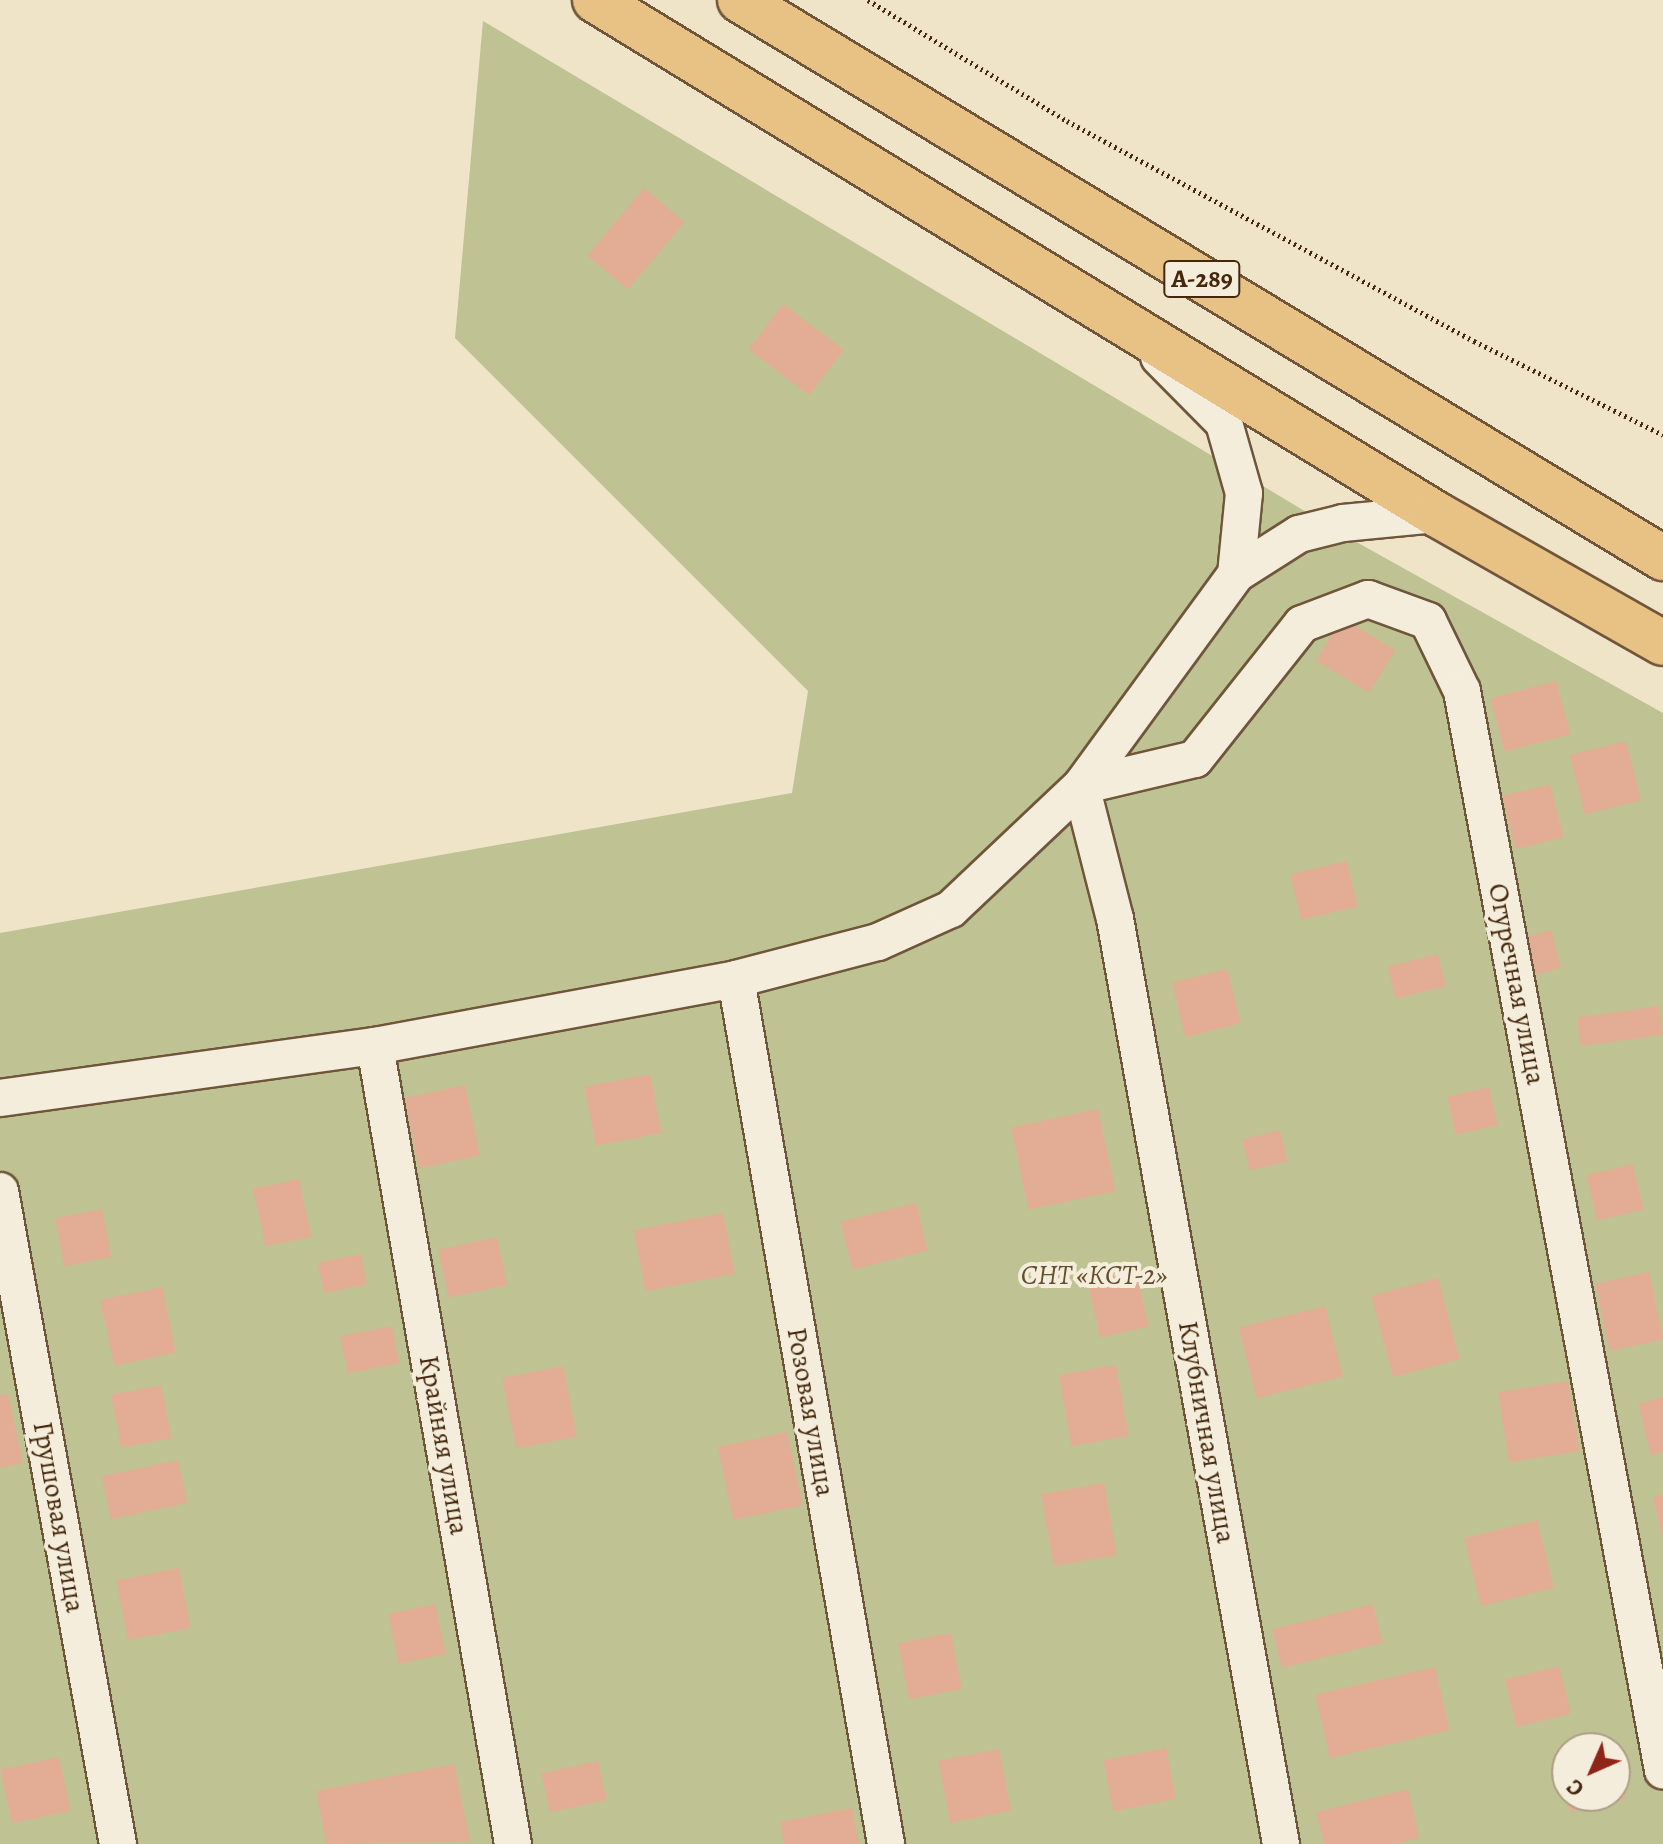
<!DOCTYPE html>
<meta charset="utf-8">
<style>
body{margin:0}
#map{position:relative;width:1663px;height:1844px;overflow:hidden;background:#efe3c8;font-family:Alegreya,serif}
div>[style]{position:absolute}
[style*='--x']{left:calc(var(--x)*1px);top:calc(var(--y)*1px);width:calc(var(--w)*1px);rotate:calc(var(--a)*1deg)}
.green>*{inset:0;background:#bfc292}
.building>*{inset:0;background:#e3ad95;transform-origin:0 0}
.path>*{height:5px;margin-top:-2.5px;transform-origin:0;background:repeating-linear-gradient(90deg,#44270c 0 2px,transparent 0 6px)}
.roads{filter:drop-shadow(2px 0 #6f563b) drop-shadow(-2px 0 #6f563b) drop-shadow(0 2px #6f563b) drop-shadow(0 -2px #6f563b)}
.minor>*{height:36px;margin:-18px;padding:0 18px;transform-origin:18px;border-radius:18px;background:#f5eddb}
.trunk>*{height:44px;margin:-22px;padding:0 22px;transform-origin:22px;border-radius:22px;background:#e8c284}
span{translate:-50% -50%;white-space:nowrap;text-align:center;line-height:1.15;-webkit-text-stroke:8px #f5eddb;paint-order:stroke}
.shield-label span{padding:2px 6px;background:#f5eddb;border:2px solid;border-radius:6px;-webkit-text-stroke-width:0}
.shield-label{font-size:26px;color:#44270c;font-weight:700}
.street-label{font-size:28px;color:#44270c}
.park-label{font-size:28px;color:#634e2e;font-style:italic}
.north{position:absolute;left:1551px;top:1732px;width:80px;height:80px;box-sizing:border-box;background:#f5eddb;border:2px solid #ae9e88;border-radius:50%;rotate:225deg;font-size:22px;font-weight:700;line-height:32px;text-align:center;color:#44270c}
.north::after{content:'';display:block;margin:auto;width:28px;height:36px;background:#8f2418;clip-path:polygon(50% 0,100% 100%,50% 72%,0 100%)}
</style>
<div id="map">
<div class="green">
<i style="clip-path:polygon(evenodd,483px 21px,1360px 544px,1663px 713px,1663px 1844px,0 1844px,0 933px,792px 793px,808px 691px,455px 338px,483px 21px,1567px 1748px,1615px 1748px,1615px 1796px,1567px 1796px,1567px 1748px)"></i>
</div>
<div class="building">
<i style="left:644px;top:188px;width:53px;height:88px;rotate:40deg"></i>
<i style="left:783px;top:304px;width:76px;height:57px;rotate:37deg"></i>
<i style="left:1342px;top:618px;width:62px;height:50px;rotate:31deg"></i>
<i style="left:1556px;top:681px;width:55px;height:68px;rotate:75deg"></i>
<i style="left:1626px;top:741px;width:61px;height:58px;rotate:76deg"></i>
<i style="left:1550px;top:784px;width:55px;height:49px;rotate:76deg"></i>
<i style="left:1347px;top:861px;width:47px;height:58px;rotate:77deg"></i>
<i style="left:1551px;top:930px;width:39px;height:29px;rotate:75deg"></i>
<i style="left:1438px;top:954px;width:33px;height:52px;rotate:76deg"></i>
<i style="left:1227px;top:969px;width:56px;height:57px;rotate:76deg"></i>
<i style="left:1659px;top:1006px;width:29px;height:83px;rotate:82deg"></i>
<i style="left:650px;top:1074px;width:60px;height:67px;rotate:79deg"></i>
<i style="left:465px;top:1085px;width:72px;height:62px;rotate:78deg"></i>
<i style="left:1489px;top:1087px;width:39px;height:43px;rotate:77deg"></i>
<i style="left:1098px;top:1109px;width:84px;height:89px;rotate:78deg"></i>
<i style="left:1280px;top:1130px;width:32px;height:39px;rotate:76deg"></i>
<i style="left:1633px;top:1164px;width:47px;height:48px;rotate:77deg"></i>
<i style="left:299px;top:1179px;width:59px;height:47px;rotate:78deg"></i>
<i style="left:916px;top:1203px;width:49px;height:78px;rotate:76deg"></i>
<i style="left:102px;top:1209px;width:49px;height:48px;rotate:79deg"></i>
<i style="left:723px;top:1213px;width:62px;height:91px;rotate:79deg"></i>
<i style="left:497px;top:1237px;width:49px;height:60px;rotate:78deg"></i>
<i style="left:361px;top:1254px;width:31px;height:44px;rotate:79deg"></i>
<i style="left:1136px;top:1271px;width:57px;height:50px;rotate:77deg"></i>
<i style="left:1649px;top:1272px;width:69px;height:55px;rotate:78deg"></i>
<i style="left:1438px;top:1278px;width:84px;height:69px;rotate:75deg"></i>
<i style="left:162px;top:1287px;width:67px;height:63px;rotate:78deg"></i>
<i style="left:1325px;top:1306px;width:73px;height:89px;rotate:76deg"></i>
<i style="left:392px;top:1326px;width:38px;height:53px;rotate:79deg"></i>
<i style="left:1116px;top:1365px;width:72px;height:58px;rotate:80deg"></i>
<i style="left:563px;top:1366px;width:72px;height:62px;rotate:79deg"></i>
<i style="left:1568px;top:1381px;width:71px;height:71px;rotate:81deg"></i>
<i style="left:161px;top:1385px;width:54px;height:51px;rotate:79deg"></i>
<i style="clip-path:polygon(8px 1394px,23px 1463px,0 1468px,0 1395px)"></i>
<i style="clip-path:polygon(1663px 1397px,1663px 1452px,1651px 1455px,1638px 1404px)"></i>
<i style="left:787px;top:1432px;width:75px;height:71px;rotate:78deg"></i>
<i style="left:178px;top:1460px;width:44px;height:78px;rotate:78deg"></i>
<i style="left:1104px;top:1483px;width:73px;height:64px;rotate:80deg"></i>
<i style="clip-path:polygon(1663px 1494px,1663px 1536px,1662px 1536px,1653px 1497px)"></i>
<i style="left:1537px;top:1520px;width:70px;height:75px;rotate:76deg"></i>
<i style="left:179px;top:1568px;width:61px;height:64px;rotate:79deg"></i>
<i style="left:435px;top:1604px;width:51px;height:48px;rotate:78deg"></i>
<i style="left:1373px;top:1604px;width:40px;height:104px;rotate:76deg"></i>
<i style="left:951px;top:1633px;width:57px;height:54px;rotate:79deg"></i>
<i style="left:1559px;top:1666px;width:49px;height:56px;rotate:76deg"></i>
<i style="left:1435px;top:1667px;width:65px;height:123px;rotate:77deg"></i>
<i style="left:1166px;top:1748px;width:52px;height:64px;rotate:79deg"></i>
<i style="left:999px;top:1749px;width:63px;height:62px;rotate:79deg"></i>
<i style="left:59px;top:1757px;width:55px;height:60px;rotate:78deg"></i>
<i style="left:598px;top:1761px;width:40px;height:58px;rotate:78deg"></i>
<i style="clip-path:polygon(1616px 1761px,1626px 1799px,1570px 1812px,1566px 1796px,1615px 1796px)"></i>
<i style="clip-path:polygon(454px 1764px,470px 1841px,326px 1844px,316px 1791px)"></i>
<i style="clip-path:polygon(1408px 1789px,1419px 1838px,1394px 1844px,1324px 1844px,1316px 1812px)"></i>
<i style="clip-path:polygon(852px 1808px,859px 1844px,784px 1844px,780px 1822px)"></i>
</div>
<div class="path">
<i style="--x:868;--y:0;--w:233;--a:31.3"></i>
<i style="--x:1067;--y:121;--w:463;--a:28.4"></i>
<i style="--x:1474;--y:341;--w:211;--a:26.4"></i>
</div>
<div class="roads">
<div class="minor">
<i style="--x:1159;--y:357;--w:93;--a:45.4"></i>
<i style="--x:1224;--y:423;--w:73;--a:74.1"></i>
<i style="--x:1244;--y:493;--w:81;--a:95.6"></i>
<i style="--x:736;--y:979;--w:878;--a:80.16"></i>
<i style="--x:375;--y:1046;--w:810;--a:80.19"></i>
<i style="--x:0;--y:1098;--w:379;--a:-7.9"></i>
<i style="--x:375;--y:1046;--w:367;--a:-10.5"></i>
<i style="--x:736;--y:979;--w:147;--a:-14.6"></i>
<i style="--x:878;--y:942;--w:80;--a:-24.3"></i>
<i style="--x:951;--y:909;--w:179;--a:-43.4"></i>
<i style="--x:1081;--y:786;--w:263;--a:-53.8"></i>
<i style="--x:1236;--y:574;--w:75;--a:-32.4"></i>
<i style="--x:1299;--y:534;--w:45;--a:-14"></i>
<i style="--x:1343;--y:523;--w:93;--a:-5.5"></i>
<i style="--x:0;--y:1191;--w:664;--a:79.76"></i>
<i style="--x:1281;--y:1844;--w:940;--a:-100.17"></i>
<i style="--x:1115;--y:919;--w:137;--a:-104.3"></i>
<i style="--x:1081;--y:786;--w:117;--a:-13.3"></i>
<i style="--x:1195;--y:759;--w:172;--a:-51.6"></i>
<i style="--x:1302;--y:624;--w:71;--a:-20.7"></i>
<i style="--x:1368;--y:599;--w:64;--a:20.1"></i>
<i style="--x:1428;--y:621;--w:78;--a:64.1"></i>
<i style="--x:1462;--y:691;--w:1098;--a:79.45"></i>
</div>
<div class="trunk">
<i style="--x:595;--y:0;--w:986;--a:31.43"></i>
<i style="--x:1436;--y:514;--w:261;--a:29.6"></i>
<i style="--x:740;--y:0;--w:1079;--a:31.16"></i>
</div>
</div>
<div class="shield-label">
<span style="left:1202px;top:279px">А-289</span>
</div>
<div class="street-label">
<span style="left:1517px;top:984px;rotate:79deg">Огуречная улица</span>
<span style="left:811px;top:1412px;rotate:80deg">Розовая улица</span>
<span style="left:1207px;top:1432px;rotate:80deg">Клубничная улица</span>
<span style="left:444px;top:1445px;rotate:80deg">Крайняя улица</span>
<span style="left:59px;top:1517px;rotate:80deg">Грушовая улица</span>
</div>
<div class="park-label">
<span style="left:1094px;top:1275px">СНТ «КСТ-2»</span>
</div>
<div class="north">С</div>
</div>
